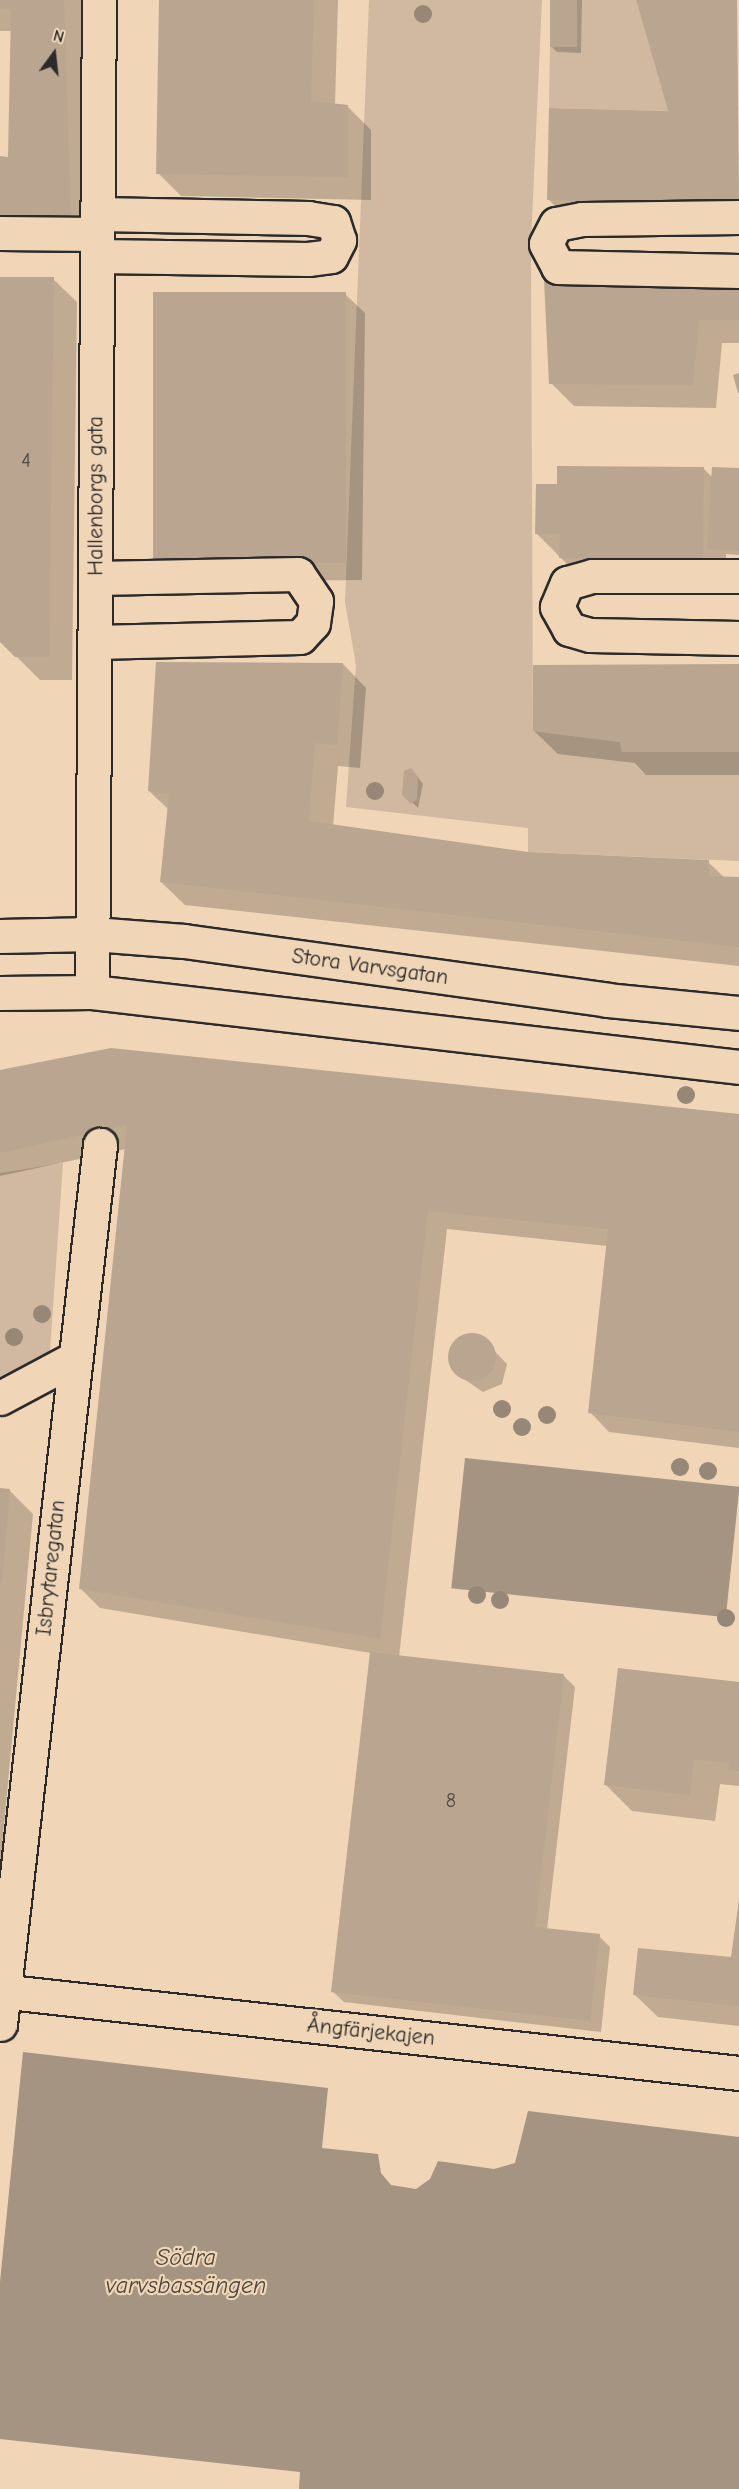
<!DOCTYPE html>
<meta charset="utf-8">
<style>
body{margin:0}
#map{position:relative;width:739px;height:2489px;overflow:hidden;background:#f0d5b7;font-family:"Comic Neue",sans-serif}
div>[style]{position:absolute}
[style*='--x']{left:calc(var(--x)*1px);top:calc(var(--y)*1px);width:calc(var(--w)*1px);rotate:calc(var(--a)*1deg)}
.green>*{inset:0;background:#d0b9a0}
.water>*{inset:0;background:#a49481;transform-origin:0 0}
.shadow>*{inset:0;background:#0003}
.building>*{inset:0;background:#baa590;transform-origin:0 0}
.round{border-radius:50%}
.roads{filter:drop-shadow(2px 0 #2b2b2b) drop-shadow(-2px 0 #2b2b2b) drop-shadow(0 2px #2b2b2b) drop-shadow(0 -2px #2b2b2b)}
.minor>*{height:33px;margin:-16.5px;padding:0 16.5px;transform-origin:16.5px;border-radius:16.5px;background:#f0d5b7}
.trees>*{width:18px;height:18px;margin:-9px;border-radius:50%;background:#968777}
span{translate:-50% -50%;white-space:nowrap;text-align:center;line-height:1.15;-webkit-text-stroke:4.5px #f0d5b7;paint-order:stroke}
.number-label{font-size:20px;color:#4f4a44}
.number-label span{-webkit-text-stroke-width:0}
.street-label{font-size:22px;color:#2b2b2b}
.water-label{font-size:24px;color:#494540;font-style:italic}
.north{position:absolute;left:24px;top:24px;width:60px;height:60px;-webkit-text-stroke:4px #f0d5b7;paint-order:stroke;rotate:15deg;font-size:16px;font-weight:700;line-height:24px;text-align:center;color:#2b2b2b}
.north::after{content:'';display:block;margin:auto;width:21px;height:27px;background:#2b2b2b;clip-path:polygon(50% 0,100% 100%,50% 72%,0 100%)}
</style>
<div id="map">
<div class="green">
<i style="clip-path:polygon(369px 0,542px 0,531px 243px,533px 731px,620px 742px,622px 752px,739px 752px,739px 861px,528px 852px,528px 828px,346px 807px,356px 665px,345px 602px)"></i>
<i style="clip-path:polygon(577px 0,636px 0,668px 111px,549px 108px,550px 47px,576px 47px)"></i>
<i style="clip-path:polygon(63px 1163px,50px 1351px,0 1377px,0 1173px)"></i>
</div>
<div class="water">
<i style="left:465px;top:1458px;width:276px;height:131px;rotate:6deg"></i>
<i style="clip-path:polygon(23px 2052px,328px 2088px,322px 2148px,378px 2154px,381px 2173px,391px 2185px,416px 2189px,430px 2179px,438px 2161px,494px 2169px,515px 2163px,528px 2111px,739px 2137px,739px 2489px,299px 2489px,300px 2472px,0 2439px,0 2282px)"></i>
</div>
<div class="shadow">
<i style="clip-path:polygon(0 0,85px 0,94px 238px,0 238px,0 158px,10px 158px,12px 31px,0 31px)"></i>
<i style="clip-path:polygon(161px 0,338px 0,335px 105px,347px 106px,371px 130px,371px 200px,181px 196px,158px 173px)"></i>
<i style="clip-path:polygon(552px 0,582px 0,581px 53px,557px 52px,551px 46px)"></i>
<i style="clip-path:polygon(638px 0,735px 0,739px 228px,574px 225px,549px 200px,670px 112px)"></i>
<i style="clip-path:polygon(0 278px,53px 279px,77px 302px,72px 680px,40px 680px,0 640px)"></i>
<i style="clip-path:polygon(739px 288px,739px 343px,722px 343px,716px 408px,574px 406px,551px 383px)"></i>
<i style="clip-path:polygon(345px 294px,365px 313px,362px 580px,171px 582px)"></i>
<i style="clip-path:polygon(704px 469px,713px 478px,739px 469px,739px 555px,726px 554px,726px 583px,584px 581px,537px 534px,558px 486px)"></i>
<i style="clip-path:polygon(343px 664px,366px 688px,360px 768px,338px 766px,333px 826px,527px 854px,708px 862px,725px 878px,739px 879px,739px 966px,185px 905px,161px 882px,169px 810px,149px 791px)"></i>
<i style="clip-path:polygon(739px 665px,739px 775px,646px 775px,635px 763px,558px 754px,534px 731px)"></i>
<i style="clip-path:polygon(417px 776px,423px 784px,418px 808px,403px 794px)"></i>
<i style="clip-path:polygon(0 1072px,739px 1116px,739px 1448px,609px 1432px,590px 1412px,607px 1246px,447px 1229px,399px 1657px,564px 1676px,575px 1687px,547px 1930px,599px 1936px,610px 1947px,601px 2032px,344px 2002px,332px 1991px,371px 1653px,100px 1608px,80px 1588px,126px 1149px,0 1176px)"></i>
<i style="clip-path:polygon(480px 1336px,507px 1364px,502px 1384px,483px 1392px,455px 1373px,449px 1356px,459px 1338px)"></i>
<i style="clip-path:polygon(0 1490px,10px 1491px,33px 1514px,0 1868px)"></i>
<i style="clip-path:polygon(739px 1684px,739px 1786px,720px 1784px,715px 1821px,632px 1811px,606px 1785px)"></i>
<i style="clip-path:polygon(739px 1900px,739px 2026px,658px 2017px,634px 1994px,732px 1959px)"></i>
</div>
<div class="building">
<i style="clip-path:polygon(0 0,64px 0,71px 215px,0 215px,0 156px,8px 157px,11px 9px,0 9px)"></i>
<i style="clip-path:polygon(159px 0,314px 0,311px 101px,348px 105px,348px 177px,156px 174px)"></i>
<i style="left:550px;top:0;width:27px;height:47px"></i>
<i style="clip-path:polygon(636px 0,737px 0,739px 204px,547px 200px,549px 108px,668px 111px)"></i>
<i style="clip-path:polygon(0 277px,54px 277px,49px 657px,15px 657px,0 642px)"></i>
<i style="clip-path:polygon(544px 280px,739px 287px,739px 320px,699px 320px,693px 385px,549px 384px)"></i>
<i style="left:153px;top:292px;width:193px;height:271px"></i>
<i style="clip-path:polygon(739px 373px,739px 393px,738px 393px,733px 375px)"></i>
<i style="clip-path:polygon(557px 466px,704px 467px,703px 560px,559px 558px,560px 534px,535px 534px,536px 484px,557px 484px)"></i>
<i style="clip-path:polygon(712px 467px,739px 468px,739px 551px,707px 549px)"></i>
<i style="clip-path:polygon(156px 662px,343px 663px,337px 745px,315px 743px,309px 821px,528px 852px,709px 860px,709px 876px,739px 877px,739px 947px,160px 882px,169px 794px,148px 791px)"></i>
<i style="clip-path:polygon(739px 664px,739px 752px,622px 752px,620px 742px,533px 731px,533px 665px)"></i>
<i style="clip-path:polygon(411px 768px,418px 777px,417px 799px,411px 804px,402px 795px,404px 771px)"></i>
<i style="clip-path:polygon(111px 1048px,739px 1114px,739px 1432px,588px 1413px,608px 1229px,428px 1211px,380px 1639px,79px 1589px,127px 1125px,0 1153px,0 1070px)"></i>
<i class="round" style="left:448px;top:1333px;width:48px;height:48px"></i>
<i style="clip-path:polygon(0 1488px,10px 1489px,2px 1583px,0 1583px)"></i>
<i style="clip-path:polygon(370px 1652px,564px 1674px,535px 1927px,600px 1934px,590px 2021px,331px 1992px)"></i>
<i style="clip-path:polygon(618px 1668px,739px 1682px,739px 1771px,728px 1770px,729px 1763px,694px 1759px,690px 1795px,604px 1785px)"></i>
<i style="clip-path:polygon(739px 1900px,739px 2006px,633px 1995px,638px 1948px,731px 1957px)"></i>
</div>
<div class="roads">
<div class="minor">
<i style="--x:739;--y:217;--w:157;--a:179.3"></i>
<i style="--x:582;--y:219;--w:26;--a:169"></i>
<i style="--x:556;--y:224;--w:22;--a:117"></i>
<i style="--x:546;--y:244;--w:26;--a:62"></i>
<i style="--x:558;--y:267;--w:181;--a:1.3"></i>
<i style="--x:0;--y:233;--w:97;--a:0.6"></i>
<i style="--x:97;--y:256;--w:211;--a:0.8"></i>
<i style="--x:308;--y:259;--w:23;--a:-7"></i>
<i style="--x:331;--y:256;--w:18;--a:-63"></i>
<i style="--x:339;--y:240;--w:19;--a:-108"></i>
<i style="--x:333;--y:222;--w:24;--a:-171"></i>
<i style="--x:309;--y:218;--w:211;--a:-178.9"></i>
<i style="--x:739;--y:576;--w:147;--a:180"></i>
<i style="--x:592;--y:576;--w:26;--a:164"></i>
<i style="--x:567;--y:583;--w:26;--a:113"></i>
<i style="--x:557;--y:607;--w:25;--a:61"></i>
<i style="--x:569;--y:629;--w:22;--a:16"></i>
<i style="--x:590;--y:635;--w:149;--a:1.2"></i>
<i style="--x:95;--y:642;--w:205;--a:-1.4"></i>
<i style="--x:300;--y:637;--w:19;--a:-47"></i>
<i style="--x:313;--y:623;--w:22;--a:-82"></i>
<i style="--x:316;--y:601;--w:32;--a:-124"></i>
<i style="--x:298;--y:574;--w:203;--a:178.9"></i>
<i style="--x:0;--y:936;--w:93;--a:-1.2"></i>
<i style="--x:93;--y:934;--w:91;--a:4.4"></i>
<i style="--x:184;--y:941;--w:427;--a:7.9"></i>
<i style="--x:607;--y:1000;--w:133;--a:5.6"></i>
<i style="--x:92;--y:992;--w:992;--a:-89.6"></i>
<i style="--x:0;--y:993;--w:92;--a:-0.6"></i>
<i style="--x:92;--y:992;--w:651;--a:6.61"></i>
<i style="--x:0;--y:1398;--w:85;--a:-28.1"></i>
<i style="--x:0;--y:1991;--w:744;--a:6.33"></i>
<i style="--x:0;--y:2024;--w:885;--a:-83.51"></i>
</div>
</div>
<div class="trees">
<i style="left:423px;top:14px"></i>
<i style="left:375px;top:791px"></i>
<i style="left:686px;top:1095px"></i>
<i style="left:42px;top:1314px"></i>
<i style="left:14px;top:1337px"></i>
<i style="left:502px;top:1409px"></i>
<i style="left:547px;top:1415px"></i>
<i style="left:522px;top:1427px"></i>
<i style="left:680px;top:1467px"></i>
<i style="left:708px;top:1471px"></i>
<i style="left:477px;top:1595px"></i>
<i style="left:500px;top:1600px"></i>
<i style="left:726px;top:1618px"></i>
</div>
<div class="number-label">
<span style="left:26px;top:460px">4</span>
<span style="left:451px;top:1800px">8</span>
</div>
<div class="street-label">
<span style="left:96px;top:496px;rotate:-90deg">Hallenborgs gata</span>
<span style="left:370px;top:967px;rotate:8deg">Stora Varvsgatan</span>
<span style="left:51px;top:1568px;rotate:-84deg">Isbrytaregatan</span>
<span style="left:371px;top:2032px;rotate:6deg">Ångfärjekajen</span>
</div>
<div class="water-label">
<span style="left:186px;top:2272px">Södra<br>varvsbassängen</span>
</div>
<div class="north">N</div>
</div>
